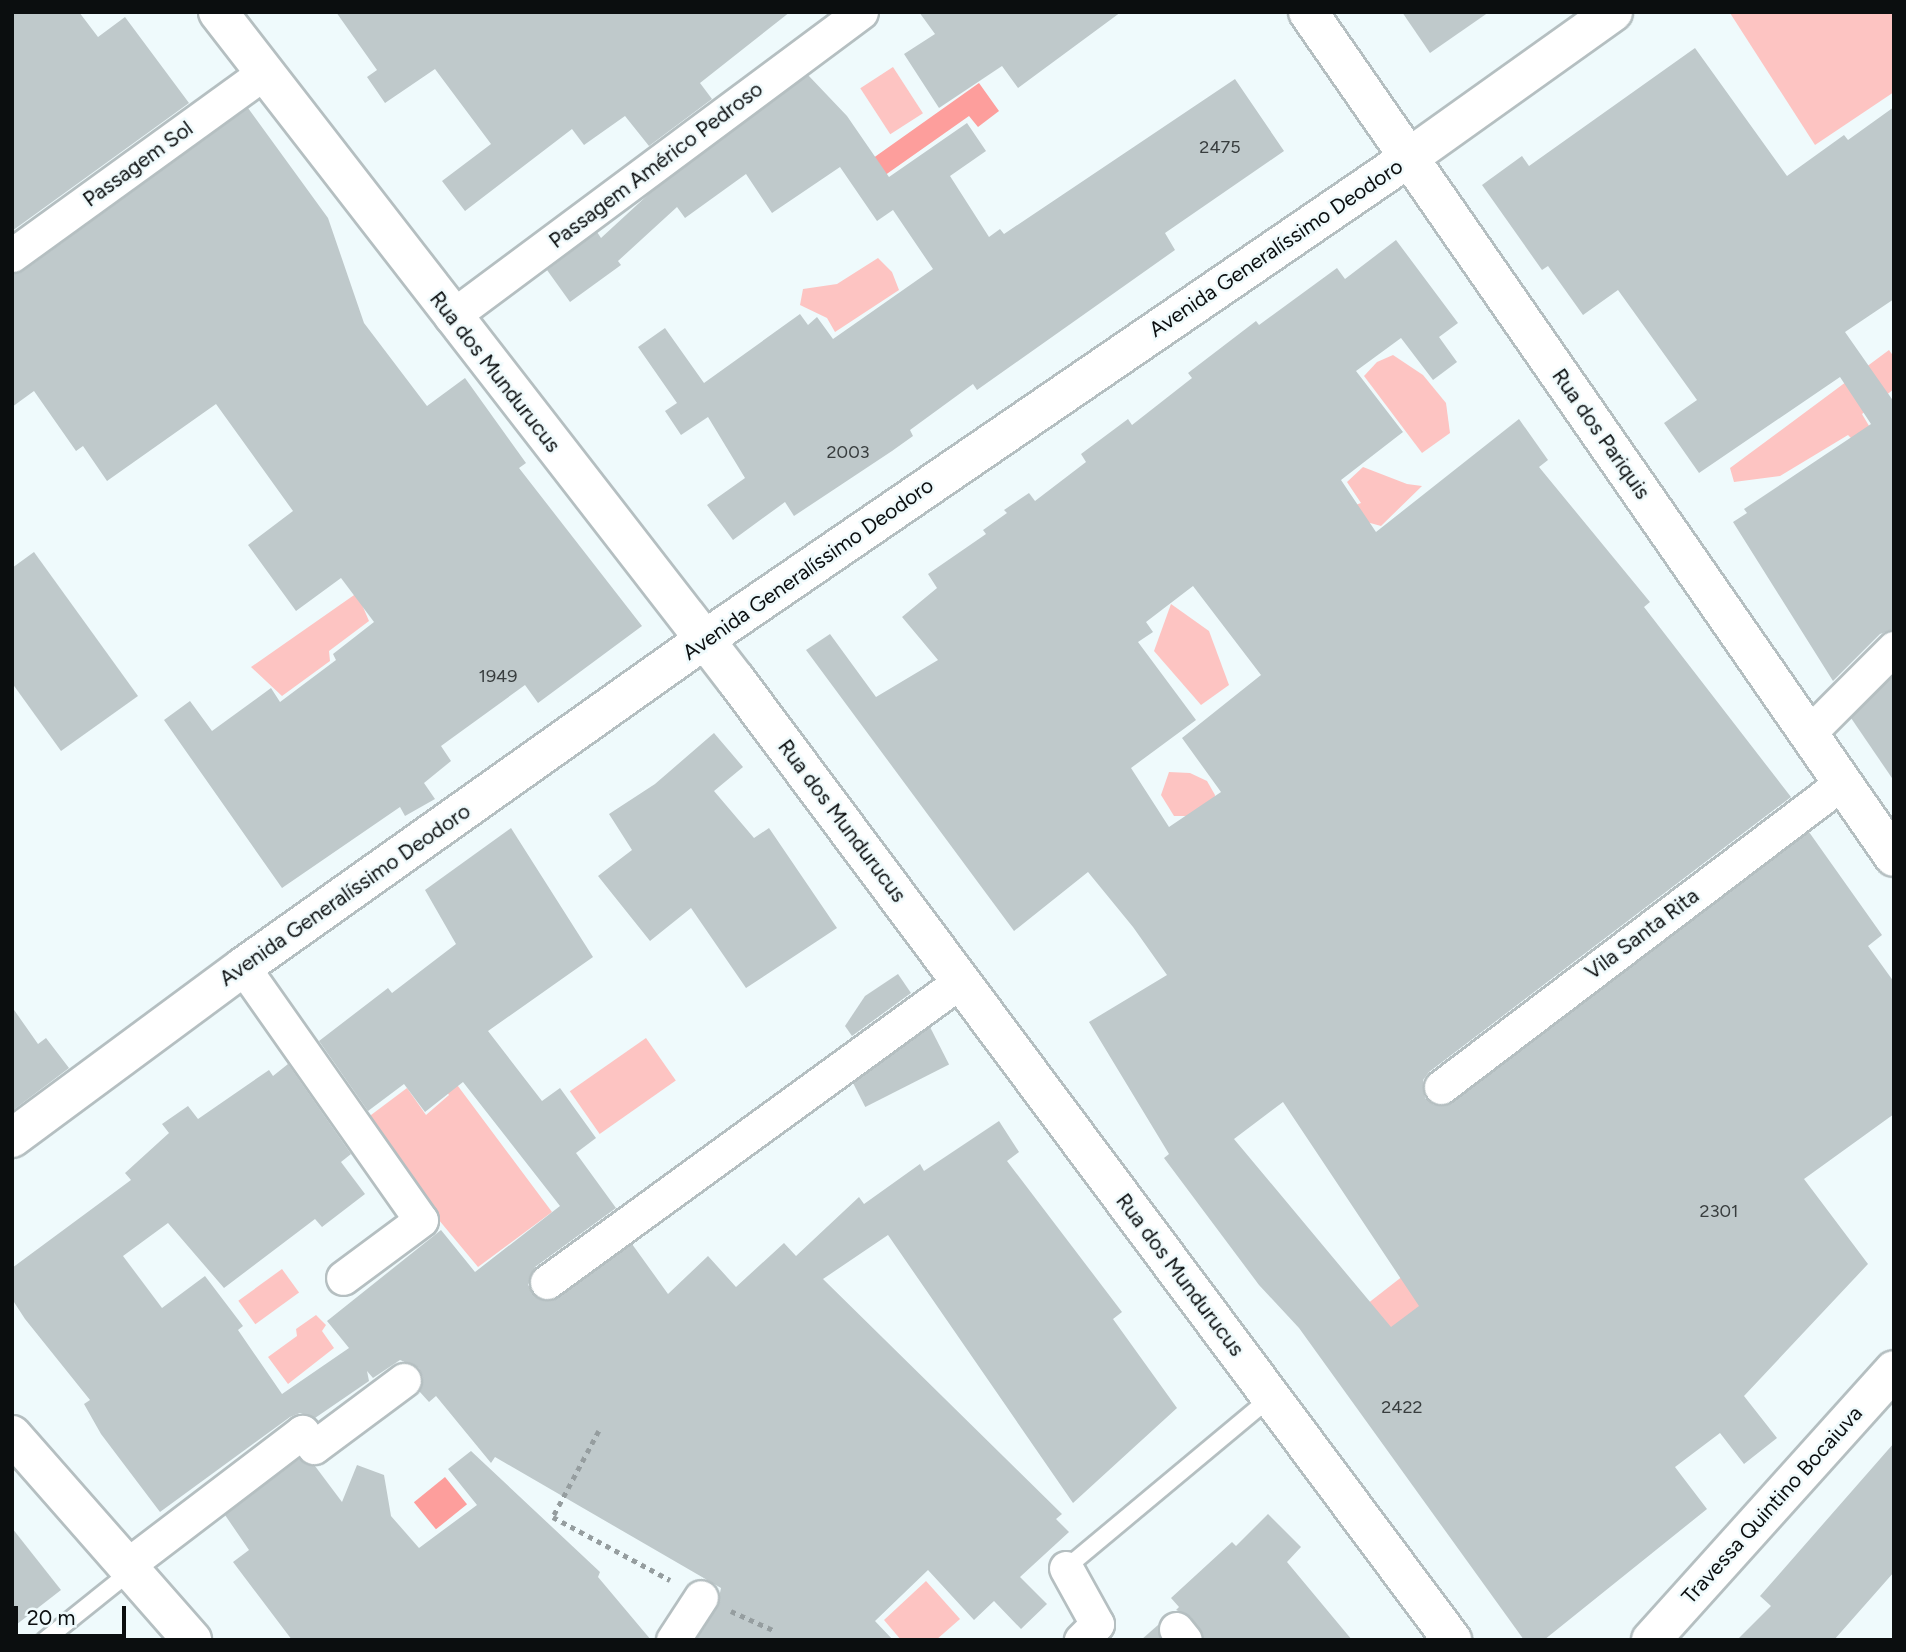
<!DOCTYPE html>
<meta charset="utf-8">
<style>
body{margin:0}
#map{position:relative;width:1906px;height:1652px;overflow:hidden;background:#effafc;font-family:Figtree,sans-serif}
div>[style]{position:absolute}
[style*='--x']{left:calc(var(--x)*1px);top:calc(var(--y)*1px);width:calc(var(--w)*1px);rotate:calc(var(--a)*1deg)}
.green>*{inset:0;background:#fdc4c2;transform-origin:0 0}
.water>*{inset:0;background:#fd9e9c;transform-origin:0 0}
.building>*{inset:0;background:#bfc9cb;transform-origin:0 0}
.path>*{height:4.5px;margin-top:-2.25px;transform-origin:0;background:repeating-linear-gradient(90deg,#959d9f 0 5px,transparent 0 10px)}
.roads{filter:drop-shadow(2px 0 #b5bfc1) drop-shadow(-2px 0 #b5bfc1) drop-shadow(0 2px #b5bfc1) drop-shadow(0 -2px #b5bfc1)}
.lane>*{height:16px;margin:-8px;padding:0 8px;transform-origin:8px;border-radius:8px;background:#fff}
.street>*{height:33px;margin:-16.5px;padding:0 16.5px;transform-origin:16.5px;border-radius:16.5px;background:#fff}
.secondary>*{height:38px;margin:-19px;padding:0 19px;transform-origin:19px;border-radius:19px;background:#fff}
span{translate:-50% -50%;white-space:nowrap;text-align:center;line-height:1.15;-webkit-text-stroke:5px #effafc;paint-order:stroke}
.number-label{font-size:18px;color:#383d3e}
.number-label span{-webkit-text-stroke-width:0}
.street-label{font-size:21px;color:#0b0e0f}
.frame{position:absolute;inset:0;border:14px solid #0b0e0f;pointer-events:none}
.scale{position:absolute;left:14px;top:1606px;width:112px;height:32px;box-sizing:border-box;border:4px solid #0b0e0f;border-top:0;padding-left:9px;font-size:21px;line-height:24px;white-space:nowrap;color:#0b0e0f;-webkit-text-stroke:5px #effafc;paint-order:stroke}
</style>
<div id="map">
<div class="green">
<i style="clip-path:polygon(1894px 12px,1894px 92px,1815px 145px,1730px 13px)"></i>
<i style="left:893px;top:67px;width:55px;height:39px;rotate:57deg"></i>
<i style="clip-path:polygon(878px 258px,892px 272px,899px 290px,835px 332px,827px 318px,800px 305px,803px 289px,837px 284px)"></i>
<i style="clip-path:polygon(1889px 350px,1894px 357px,1894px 389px,1862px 414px,1878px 441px,1861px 448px,1848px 435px,1780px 476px,1734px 482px,1730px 468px)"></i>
<i style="clip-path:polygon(1393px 355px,1423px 375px,1446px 403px,1450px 433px,1422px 453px,1364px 376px,1377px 362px)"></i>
<i style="clip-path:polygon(1363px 467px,1407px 484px,1422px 486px,1381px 526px,1345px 516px,1350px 507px,1361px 503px,1347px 482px)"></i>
<i style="clip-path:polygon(357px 593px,369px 621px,329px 651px,330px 661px,282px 696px,251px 667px)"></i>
<i style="clip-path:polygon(1171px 604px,1209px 631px,1229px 685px,1201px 705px,1154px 651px)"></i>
<i style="clip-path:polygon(1169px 772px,1190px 773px,1207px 781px,1215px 795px,1214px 804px,1187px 816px,1174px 816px,1161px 795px)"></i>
<i style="left:646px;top:1038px;width:52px;height:93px;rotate:55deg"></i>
<i style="clip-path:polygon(440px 1062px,552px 1212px,478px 1267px,359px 1124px,407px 1088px,426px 1115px,449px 1095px,432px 1071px)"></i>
<i style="left:1440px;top:1247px;width:58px;height:132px;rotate:52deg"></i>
<i style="left:282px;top:1269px;width:29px;height:54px;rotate:54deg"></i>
<i style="clip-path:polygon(316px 1315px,326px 1325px,322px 1331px,334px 1348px,288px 1384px,268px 1357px,297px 1336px,296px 1329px)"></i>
<i style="clip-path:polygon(926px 1581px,960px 1619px,936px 1640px,901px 1640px,884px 1620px)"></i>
</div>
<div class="water">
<i style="clip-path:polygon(979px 83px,999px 111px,978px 127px,969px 116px,881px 178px,869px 161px)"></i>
<i style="left:445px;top:1477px;width:35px;height:40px;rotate:51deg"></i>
</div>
<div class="building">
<i style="clip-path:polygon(12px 12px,79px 12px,98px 37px,125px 17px,189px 103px,12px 231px)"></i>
<i style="clip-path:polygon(336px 12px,790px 12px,700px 83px,712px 99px,649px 146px,625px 116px,584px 145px,572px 129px,465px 211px,442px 181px,491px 144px,435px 69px,385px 103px,367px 77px,377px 70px)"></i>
<i style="clip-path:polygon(919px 12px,1121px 12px,1018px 88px,1002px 66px,939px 108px,904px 54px,935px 34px)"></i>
<i style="clip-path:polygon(1402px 12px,1489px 12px,1430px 53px)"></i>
<i style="clip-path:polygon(1695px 48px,1787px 176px,1844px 135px,1848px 140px,1894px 107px,1894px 299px,1845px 332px,1894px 402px,1894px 629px,1880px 634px,1833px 681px,1733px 522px,1747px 513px,1744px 509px,1871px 424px,1840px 377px,1699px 473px,1664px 423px,1697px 400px,1618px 290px,1583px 315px,1548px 266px,1542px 270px,1482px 185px,1522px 156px,1529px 166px)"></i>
<i style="clip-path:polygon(808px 75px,847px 116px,889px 177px,967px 123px,986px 151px,950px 176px,989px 237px,1000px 229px,1004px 234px,1235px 79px,1284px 151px,1165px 233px,1175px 250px,977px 390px,973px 384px,910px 430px,913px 436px,892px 451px,794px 516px,785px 502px,733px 540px,707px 505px,745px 478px,708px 417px,681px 435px,665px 411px,677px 403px,638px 347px,665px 328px,704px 383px,800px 314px,808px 325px,817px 317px,833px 339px,933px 269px,893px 210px,877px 221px,840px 167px,772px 213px,746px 174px,685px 218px,677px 207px,618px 261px,621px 265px,570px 302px,547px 270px,597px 232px,601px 238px,651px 192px)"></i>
<i style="clip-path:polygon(248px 108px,328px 218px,364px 323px,427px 406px,465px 378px,526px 463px,519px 468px,642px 626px,538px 703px,525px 685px,441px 746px,451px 761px,424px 783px,435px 799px,405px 816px,400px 807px,282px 888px,164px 720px,190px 701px,212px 731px,271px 688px,280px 702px,336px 660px,333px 654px,374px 622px,341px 578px,296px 611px,248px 545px,293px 511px,216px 404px,107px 481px,83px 446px,76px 451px,34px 391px,12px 407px,12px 274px,23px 271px)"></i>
<i style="clip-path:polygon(evenodd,1396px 240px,1458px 323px,1439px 337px,1457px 362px,1433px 380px,1401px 338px,1356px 371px,1403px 432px,1341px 480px,1376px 532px,1519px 419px,1548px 460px,1539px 467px,1650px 602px,1644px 607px,1791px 797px,1429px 1072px,1423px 1080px,1425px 1098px,1434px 1105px,1453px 1102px,1809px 832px,1882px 935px,1868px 946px,1894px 982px,1894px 1114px,1804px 1179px,1868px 1264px,1744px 1396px,1777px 1438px,1744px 1464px,1720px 1433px,1675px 1467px,1707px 1509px,1544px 1640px,1524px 1640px,1299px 1328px,1259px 1285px,1164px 1158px,1169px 1154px,1089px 1022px,1167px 975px,1133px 927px,1088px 872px,1014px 931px,806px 650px,830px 634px,876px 697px,938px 660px,902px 617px,937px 588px,928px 574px,986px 534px,983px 530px,1007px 513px,1004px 510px,1029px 493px,1035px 501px,1086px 462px,1081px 454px,1128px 419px,1132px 425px,1192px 378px,1188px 373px,1256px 321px,1259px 325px,1337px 268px,1345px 279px,1396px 240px,1193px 586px,1261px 675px,1182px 738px,1221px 792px,1169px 827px,1131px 768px,1196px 720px,1138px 642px,1153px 632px,1146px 622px,1193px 586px,1396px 240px,1283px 1102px,1419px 1306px,1391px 1327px,1234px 1139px,1283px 1102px)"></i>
<i style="clip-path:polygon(34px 552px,138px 696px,61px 751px,12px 683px,12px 568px)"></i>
<i style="clip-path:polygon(1894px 675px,1894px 781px,1851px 718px)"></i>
<i style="clip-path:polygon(714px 733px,743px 767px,714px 791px,754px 838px,769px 828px,837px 928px,746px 988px,691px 908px,650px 941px,598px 876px,632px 850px,609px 814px,655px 784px)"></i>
<i style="clip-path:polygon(511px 828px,593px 957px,488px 1031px,542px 1101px,560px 1088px,596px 1138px,576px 1153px,616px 1208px,535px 1267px,528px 1285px,539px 1299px,558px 1298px,632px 1244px,668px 1294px,708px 1256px,736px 1287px,784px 1243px,796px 1256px,859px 1197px,864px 1204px,920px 1164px,924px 1171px,999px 1121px,1019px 1152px,1007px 1161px,1122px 1312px,1113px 1319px,1177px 1408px,1073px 1503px,888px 1235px,823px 1279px,1062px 1514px,1056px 1519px,1069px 1532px,1020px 1577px,1047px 1604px,1021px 1629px,994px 1601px,974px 1620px,928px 1570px,875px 1621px,893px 1640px,696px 1640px,717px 1607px,721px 1588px,495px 1457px,491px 1463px,436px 1396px,429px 1402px,419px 1391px,423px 1378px,419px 1368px,400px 1360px,373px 1378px,367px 1371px,369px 1381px,315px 1418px,300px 1413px,290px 1417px,160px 1512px,101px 1434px,84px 1404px,90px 1400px,25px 1319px,12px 1299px,12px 1268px,131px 1180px,125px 1173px,169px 1133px,162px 1124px,188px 1106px,198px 1119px,269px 1070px,273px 1076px,288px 1064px,351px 1154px,341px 1162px,365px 1194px,322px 1227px,315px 1219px,224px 1288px,168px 1223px,123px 1256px,162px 1308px,205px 1276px,243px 1326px,238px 1330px,282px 1394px,349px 1348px,327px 1321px,441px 1230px,475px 1272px,560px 1206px,463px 1082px,425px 1112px,404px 1084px,368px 1111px,319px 1041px,388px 988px,392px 993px,456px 944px,425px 890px)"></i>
<i style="clip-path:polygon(898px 974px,911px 993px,852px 1036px,845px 1026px,865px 996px)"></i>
<i style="clip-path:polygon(12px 1007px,38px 1044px,46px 1038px,69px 1068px,12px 1111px)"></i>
<i style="left:930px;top:1027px;width:42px;height:94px;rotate:63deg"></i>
<i style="clip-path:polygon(1894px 1443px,1894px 1572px,1834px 1640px,1737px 1640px,1771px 1606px,1760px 1596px)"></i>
<i style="clip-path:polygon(471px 1451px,600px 1572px,598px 1577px,651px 1640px,292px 1640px,233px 1562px,249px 1550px,225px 1515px,299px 1459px,315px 1466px,342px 1502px,357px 1465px,384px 1475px,391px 1516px,419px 1548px,477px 1505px,448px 1469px)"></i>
<i style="clip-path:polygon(1268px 1514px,1301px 1547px,1287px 1562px,1352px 1640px,1204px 1640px,1191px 1617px,1176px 1610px,1179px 1607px,1171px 1598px,1232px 1542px,1236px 1546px)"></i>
<i style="clip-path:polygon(12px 1528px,61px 1590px,12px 1628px)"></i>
<i style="clip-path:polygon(1158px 1625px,1160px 1640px,1141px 1640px)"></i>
</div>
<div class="path">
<i style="--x:599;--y:1431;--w:98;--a:118.1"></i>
<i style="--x:553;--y:1517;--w:133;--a:28.3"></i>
<i style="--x:731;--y:1611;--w:48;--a:24.4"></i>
</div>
<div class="roads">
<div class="lane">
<i style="--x:1066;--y:1568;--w:267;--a:-39.8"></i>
<i style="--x:45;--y:1640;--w:109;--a:-38.7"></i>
</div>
<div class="street">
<i style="--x:12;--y:255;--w:310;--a:-35.9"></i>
<i style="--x:451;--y:317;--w:511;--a:-36.65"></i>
<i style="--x:1810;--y:732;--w:119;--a:-45"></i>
<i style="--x:243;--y:967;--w:309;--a:54.9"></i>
<i style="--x:421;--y:1220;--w:97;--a:143.4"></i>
<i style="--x:1441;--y:1087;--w:505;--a:-37.19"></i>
<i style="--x:547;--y:1282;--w:513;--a:-36.04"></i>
<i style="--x:125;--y:1567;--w:223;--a:-37.3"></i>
<i style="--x:302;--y:1432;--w:19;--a:51"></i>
<i style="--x:314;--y:1447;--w:112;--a:-36.7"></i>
<i style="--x:1066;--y:1568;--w:64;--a:61"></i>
<i style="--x:1097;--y:1624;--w:23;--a:135"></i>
<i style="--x:1176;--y:1629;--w:14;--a:51"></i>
<i style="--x:673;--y:1640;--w:51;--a:-56.9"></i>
</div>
<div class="secondary">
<i style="--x:218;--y:12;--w:845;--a:52.21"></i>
<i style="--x:736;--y:680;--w:1198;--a:53.28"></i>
<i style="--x:1308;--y:12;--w:1028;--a:55.26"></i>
<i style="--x:12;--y:1138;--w:287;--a:-36.5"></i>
<i style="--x:243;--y:967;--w:565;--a:-35.35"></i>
<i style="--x:704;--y:640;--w:852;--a:-34.38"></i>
<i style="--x:1407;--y:159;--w:253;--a:-35.5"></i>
<i style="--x:12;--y:1435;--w:273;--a:48.7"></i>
<i style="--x:1651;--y:1640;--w:363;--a:-48"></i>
</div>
</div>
<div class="number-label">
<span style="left:1220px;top:147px">2475</span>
<span style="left:848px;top:452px">2003</span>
<span style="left:498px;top:676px">1949</span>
<span style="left:1719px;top:1211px">2301</span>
<span style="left:1402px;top:1407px">2422</span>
</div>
<div class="street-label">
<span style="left:138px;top:164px;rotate:-36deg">Passagem Sol</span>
<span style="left:656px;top:165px;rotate:-37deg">Passagem Américo Pedroso</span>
<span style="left:1276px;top:248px;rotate:-34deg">Avenida Generalíssimo Deodoro</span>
<span style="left:495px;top:372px;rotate:52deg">Rua dos Mundurucus</span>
<span style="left:1601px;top:434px;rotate:55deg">Rua dos Pariquis</span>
<span style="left:808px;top:569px;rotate:-35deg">Avenida Generalíssimo Deodoro</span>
<span style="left:842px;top:821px;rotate:53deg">Rua dos Mundurucus</span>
<span style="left:345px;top:895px;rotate:-35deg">Avenida Generalíssimo Deodoro</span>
<span style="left:1642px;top:934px;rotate:-37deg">Vila Santa Rita</span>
<span style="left:1180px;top:1275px;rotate:53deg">Rua dos Mundurucus</span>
<span style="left:1772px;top:1505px;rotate:-48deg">Travessa Quintino Bocaiuva</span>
</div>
<div class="frame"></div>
<div class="scale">20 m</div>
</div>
